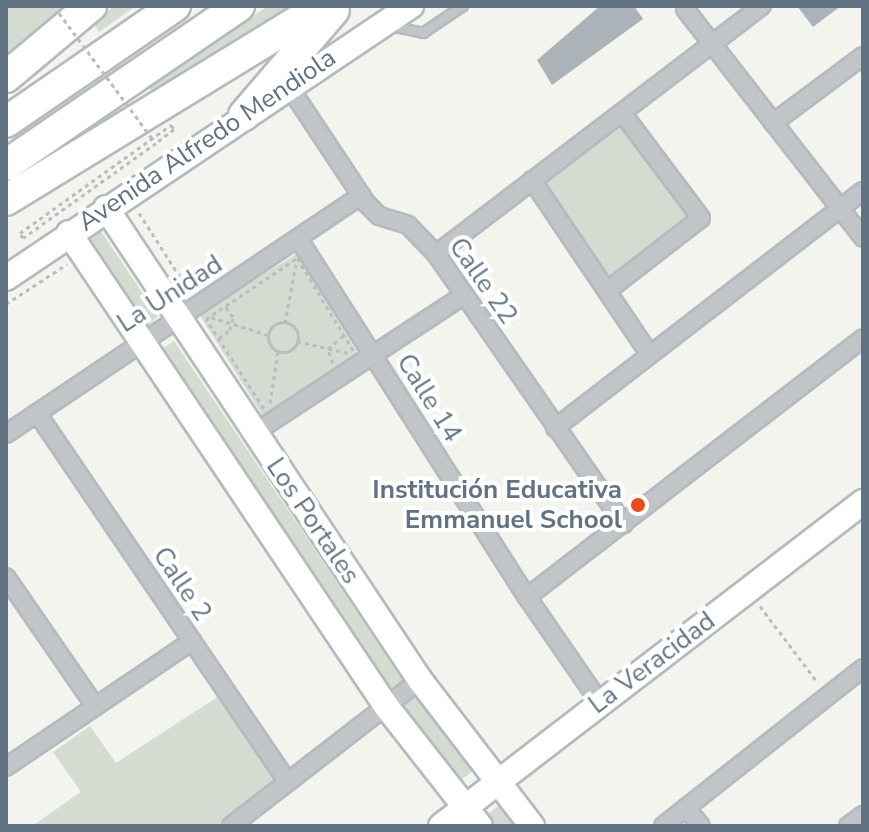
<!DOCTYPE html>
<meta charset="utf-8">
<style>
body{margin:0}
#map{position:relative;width:869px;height:832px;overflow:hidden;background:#f4f4ef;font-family:"Nunito Sans",sans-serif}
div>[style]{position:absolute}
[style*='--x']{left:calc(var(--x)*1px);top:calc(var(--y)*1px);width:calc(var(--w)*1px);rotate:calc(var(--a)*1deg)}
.green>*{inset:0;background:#d4dbd0;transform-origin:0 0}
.building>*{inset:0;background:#abb3b8}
.path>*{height:3px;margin-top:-1.5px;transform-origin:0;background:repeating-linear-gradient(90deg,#babdbf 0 4px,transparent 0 8px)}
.path>.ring{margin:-1.5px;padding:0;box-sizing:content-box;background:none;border:3px solid #babdbf;border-radius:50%}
.roads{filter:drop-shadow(2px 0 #b5babf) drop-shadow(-2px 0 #b5babf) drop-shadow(0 2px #b5babf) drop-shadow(0 -2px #b5babf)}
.lane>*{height:8px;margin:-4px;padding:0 4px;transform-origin:4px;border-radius:4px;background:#c1c5c8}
.street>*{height:16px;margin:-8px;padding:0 8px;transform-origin:8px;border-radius:8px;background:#c1c5c8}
.secondary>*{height:24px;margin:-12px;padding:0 12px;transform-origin:12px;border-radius:12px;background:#fff}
.highway>*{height:30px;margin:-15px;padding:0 15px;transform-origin:15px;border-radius:15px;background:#fff}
.path-bridge>*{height:3px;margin-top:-1.5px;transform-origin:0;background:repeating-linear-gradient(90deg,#babdbf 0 4px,transparent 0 8px)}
.dots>*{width:22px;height:22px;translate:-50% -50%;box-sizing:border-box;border:4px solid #fff;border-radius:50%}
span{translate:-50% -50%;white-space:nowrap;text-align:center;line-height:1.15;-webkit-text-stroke:8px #fff;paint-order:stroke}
.street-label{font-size:26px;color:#617383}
.poi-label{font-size:26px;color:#617383;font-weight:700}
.right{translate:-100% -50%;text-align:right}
.frame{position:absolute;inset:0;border:8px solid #617383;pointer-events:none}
</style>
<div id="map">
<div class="green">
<i style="clip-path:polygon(7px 6px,71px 6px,6px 61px)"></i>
<i style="clip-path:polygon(115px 6px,136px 6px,99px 32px,93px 21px)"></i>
<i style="clip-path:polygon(268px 6px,299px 6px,154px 96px,148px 86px)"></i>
<i style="left:623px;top:119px;width:123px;height:106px;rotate:54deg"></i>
<i style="clip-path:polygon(96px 224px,158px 316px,146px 327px,80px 236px)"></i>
<i style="left:296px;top:254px;width:119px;height:114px;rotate:58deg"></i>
<i style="left:174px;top:341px;width:409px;height:21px;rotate:56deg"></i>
<i style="left:418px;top:691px;width:97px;height:21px;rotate:53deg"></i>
<i style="clip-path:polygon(219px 696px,276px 779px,217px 826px,32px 826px,81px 792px,53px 752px,90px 726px,116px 763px)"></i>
<i style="clip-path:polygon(503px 802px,522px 826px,496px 826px,492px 821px,488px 814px)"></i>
</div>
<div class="building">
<i style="clip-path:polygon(600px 6px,634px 6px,643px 19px,552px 85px,537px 60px)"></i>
<i style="clip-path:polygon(797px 6px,841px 6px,813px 27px)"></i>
</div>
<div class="path">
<i style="--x:171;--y:125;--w:5;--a:53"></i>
<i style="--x:174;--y:129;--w:23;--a:142"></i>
<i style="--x:156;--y:143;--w:163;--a:144.5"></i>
<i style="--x:23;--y:238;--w:6;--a:-121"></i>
<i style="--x:20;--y:233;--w:186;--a:-35.6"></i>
<i style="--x:139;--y:213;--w:96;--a:57.3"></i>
<i style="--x:297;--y:258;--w:114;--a:58.7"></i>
<i style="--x:356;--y:355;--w:107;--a:145.7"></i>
<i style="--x:268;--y:415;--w:114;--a:-122.9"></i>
<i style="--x:206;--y:319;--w:110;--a:-33.8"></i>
<i style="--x:6;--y:304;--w:73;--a:-33.3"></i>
<i style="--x:211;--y:317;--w:60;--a:17.5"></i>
<i class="ring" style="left:268px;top:322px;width:27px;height:27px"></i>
<i style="--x:285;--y:323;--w:60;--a:-79.4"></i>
<i style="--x:219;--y:338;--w:14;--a:-36"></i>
<i style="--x:230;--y:330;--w:13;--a:-77"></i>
<i style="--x:233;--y:317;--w:14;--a:-126"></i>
<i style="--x:297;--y:341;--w:52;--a:13.2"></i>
<i style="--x:333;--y:363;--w:15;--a:-110"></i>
<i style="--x:328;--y:349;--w:21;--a:-41"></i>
<i style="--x:270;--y:403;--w:53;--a:-81.3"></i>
<i style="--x:760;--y:606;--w:96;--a:53"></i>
</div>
<div class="roads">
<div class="lane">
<i style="--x:391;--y:26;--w:33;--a:12"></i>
<i style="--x:423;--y:33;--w:48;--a:-34"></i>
</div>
<div class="street">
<i style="--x:685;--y:9;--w:290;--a:52.1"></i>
<i style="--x:288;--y:85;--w:141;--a:56.5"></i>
<i style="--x:366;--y:203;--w:18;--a:45"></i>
<i style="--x:379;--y:216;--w:30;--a:17"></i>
<i style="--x:408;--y:225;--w:40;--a:46"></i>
<i style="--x:436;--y:254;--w:329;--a:55.2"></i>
<i style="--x:773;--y:123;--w:112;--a:-36.7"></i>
<i style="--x:532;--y:180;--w:211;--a:56"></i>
<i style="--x:298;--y:238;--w:426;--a:57.5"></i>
<i style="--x:527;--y:597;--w:129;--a:55.4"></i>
<i style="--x:436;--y:254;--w:410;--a:-37.3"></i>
<i style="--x:607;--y:291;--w:119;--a:-37.8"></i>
<i style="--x:701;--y:218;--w:130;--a:-126.9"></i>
<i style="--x:37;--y:413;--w:446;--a:55.8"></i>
<i style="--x:555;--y:428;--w:389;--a:-37.6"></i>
<i style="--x:254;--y:433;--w:251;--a:-33.3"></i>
<i style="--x:6;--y:434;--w:428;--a:-33.9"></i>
<i style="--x:6;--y:577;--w:157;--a:55.4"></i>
<i style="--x:527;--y:597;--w:424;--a:-37.6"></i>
<i style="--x:6;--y:767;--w:225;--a:-34.1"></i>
<i style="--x:686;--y:808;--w:23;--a:50"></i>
<i style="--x:231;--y:826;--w:239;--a:-37.7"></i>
<i style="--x:663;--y:826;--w:255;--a:-38.3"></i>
<i style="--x:848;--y:826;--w:19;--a:-36"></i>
</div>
<div class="secondary">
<i style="--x:106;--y:208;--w:567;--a:56.37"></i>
<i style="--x:420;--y:680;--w:184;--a:52.5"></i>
<i style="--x:69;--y:233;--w:569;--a:56.17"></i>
<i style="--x:386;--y:706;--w:152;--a:51.9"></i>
<i style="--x:6;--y:278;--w:488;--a:-33.9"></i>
<i style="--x:441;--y:826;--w:532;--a:-37.52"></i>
</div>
<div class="highway">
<i style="--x:6;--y:77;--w:111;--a:-39.9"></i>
<i style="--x:244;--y:115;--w:138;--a:-49.4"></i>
<i style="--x:6;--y:122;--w:205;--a:-34.5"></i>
<i style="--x:6;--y:165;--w:282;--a:-34.3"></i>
<i style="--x:6;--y:200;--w:372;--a:-31.5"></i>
</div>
</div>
<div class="path-bridge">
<i style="--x:59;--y:13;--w:156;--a:53.4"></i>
</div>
<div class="dots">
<i style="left:638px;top:505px;background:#ee4c16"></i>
</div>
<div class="street-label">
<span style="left:207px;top:140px;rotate:-34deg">Avenida Alfredo Mendiola</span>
<span style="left:483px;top:281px;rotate:55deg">Calle 22</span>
<span style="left:170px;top:294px;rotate:-33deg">La Unidad</span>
<span style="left:429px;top:398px;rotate:58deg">Calle 14</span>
<span style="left:313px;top:521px;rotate:56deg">Los Portales</span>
<span style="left:182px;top:584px;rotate:56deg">Calle 2</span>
<span style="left:652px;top:663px;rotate:-37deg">La Veracidad</span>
</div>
<div class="poi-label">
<span class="right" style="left:622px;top:505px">Institución Educativa<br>Emmanuel School</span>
</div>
<div class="frame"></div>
</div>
